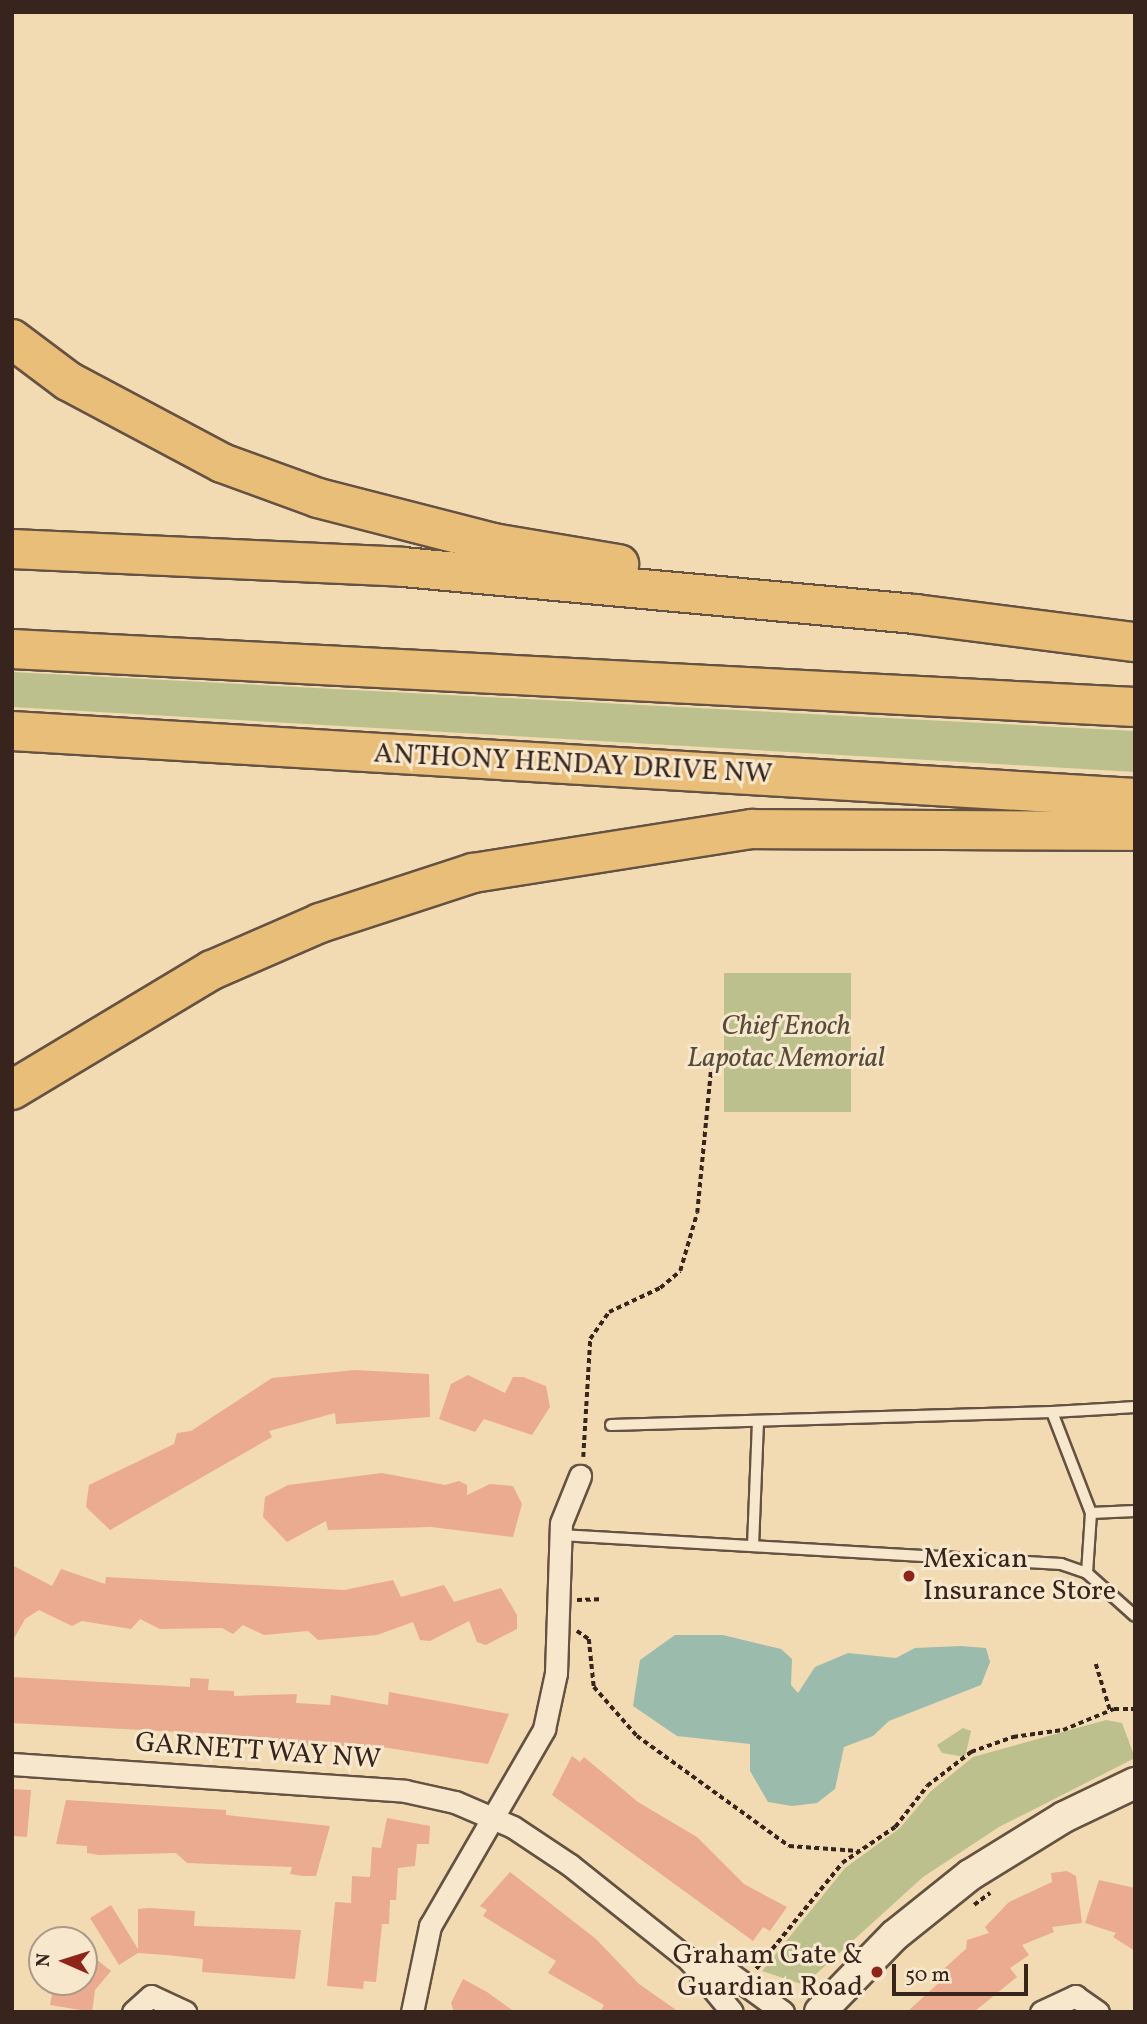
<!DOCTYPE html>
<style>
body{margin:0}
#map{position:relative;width:1147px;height:2024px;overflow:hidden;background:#f2dbb2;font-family:Vollkorn,serif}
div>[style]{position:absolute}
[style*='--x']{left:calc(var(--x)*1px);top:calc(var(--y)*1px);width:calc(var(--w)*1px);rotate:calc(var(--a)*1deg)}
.green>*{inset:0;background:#bbc08c;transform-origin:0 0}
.water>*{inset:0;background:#9bbbad}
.building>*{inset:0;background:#eaab91}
.path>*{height:3.5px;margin-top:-1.75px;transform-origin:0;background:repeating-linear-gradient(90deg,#36241d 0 5px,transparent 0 8.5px)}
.roads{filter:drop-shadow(2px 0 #655242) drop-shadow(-2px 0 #655242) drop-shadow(0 2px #655242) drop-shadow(0 -2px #655242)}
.lane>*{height:10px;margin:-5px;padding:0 5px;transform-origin:5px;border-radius:5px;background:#f7e8cd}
.street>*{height:21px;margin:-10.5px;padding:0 10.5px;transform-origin:10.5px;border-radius:10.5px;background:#f7e8cd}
.secondary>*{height:30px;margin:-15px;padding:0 15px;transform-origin:15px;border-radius:15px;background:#f7e8cd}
.highway>*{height:38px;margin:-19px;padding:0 19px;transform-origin:19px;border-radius:19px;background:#e9be79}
.dots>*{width:19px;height:19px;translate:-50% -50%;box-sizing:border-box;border:4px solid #f7e8cd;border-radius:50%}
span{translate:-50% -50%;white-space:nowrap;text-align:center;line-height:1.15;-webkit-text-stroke:6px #f7e8cd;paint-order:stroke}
.street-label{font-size:28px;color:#36241d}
.park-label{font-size:28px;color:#574b39;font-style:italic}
.poi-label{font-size:28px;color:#36241d}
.left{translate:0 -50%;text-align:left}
.right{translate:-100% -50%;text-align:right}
.frame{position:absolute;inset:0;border:14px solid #36241d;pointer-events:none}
.north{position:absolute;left:28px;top:1926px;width:70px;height:70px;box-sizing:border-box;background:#f7e8cd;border:2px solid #aa9a87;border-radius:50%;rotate:273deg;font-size:19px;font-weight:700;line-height:28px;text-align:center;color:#36241d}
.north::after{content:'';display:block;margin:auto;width:24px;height:32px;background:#8f2418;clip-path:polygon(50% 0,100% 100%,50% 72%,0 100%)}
.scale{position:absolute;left:892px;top:1964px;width:136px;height:32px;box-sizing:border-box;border:4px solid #36241d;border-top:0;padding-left:9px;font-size:21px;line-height:24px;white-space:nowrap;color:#36241d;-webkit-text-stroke:5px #f7e8cd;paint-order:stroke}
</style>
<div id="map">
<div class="green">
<i style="clip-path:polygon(12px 672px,1135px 731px,1135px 772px,12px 707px)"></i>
<i style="left:724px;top:973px;width:127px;height:139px"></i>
<i style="clip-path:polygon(1106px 1720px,1122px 1723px,1135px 1758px,999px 1827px,923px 1877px,804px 1985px,762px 1971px,845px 1868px,900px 1828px,931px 1791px,973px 1757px)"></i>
<i style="clip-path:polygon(963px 1728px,971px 1731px,965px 1757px,942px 1753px,937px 1745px)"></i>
</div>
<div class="water">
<i style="clip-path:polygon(675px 1635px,723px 1635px,781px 1649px,792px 1659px,791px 1685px,798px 1693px,815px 1667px,848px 1653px,896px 1658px,915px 1648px,960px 1646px,986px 1648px,990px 1662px,981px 1685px,889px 1721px,873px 1736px,844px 1747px,835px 1789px,817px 1803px,792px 1806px,768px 1802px,750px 1771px,750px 1744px,677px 1736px,633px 1706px,640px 1660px)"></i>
</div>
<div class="building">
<i style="clip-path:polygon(355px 1370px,429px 1374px,430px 1417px,336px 1424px,335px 1413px,269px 1431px,272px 1437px,110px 1530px,86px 1507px,89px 1485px,174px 1444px,177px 1433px,191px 1431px,272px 1378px)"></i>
<i style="clip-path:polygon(468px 1375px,505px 1393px,513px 1377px,523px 1377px,546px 1386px,550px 1407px,532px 1435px,484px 1419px,475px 1432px,439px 1419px,451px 1384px)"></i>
<i style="clip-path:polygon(382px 1473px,445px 1485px,459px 1481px,467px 1485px,467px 1495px,490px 1484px,513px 1486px,522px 1504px,513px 1537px,431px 1527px,328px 1530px,326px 1521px,287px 1542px,263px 1517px,265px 1497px,288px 1485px)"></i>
<i style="clip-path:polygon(12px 1565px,52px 1586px,61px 1569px,105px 1584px,106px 1577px,344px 1590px,393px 1580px,401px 1597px,444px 1585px,454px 1602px,501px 1588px,517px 1615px,517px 1629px,486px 1645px,477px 1642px,469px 1621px,430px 1641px,420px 1640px,413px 1622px,377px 1635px,318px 1640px,308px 1631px,264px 1635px,243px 1625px,233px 1634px,222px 1628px,160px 1629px,140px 1619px,131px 1629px,82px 1621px,72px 1626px,39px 1610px,25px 1619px,12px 1642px)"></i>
<i style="clip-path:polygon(12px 1677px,190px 1687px,190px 1678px,209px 1679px,208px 1690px,234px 1691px,234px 1696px,297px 1694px,296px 1703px,330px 1705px,331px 1695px,388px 1705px,389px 1692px,509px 1714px,488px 1764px,376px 1746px,276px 1746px,216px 1734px,12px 1723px)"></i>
<i style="clip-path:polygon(572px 1756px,580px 1762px,584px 1757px,638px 1802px,697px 1837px,744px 1884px,787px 1907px,770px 1931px,763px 1927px,753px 1941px,552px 1795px)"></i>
<i style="clip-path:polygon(12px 1789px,31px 1790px,27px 1837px,12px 1836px)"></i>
<i style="clip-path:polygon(66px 1800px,226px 1810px,226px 1815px,330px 1826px,316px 1876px,303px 1876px,290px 1874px,292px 1867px,187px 1863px,176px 1853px,99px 1855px,87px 1853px,87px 1846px,56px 1844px)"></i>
<i style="clip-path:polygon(387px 1818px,430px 1826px,429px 1844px,417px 1844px,415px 1866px,398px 1868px,396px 1900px,390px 1900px,389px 1924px,382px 1924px,376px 1982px,364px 1981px,363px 1989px,327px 1986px,335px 1902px,351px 1903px,352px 1876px,370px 1877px,372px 1847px,381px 1848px)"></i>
<i style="clip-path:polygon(1067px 1871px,1076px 1876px,1082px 1923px,1052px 1927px,1054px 1932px,1022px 1945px,1029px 1955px,1010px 1968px,1017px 1977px,975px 2011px,907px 2012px,944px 1978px,939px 1973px,966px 1949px,967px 1940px,989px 1933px,985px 1927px,1009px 1902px,1052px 1882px,1051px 1873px)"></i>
<i style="clip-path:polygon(510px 1872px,596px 1939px,639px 1984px,679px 2012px,600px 2012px,604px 2005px,548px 1973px,556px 1961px,483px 1916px,487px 1910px,480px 1906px)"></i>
<i style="clip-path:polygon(1099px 1880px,1135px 1888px,1135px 1951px,1113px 1937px,1116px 1933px,1085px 1923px)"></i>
<i style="clip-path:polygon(111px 1905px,138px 1949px,138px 1909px,149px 1908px,195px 1911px,194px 1926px,301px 1930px,295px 1979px,202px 1972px,203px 1959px,166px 1955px,138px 1953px,119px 1965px,90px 1918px)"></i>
<i style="clip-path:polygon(84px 1949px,111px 1971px,95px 1990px,92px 2012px,50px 2005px,54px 1982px,84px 1988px)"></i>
<i style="clip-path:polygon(463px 1979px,487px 1992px,515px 2012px,454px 2012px,451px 2003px)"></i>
</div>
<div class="path">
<i style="--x:583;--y:1457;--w:118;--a:-86.6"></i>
<i style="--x:590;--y:1339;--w:33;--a:-55"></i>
<i style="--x:609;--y:1312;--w:56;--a:-25.2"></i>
<i style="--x:660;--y:1288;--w:26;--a:-40"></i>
<i style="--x:680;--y:1271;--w:60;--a:-73.7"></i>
<i style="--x:697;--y:1213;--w:147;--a:-84.5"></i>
<i style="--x:577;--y:1600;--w:23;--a:-2"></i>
<i style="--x:577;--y:1631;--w:14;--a:34"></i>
<i style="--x:589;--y:1639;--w:48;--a:84.1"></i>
<i style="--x:594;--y:1687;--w:65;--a:48.7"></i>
<i style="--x:637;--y:1736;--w:188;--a:35.9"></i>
<i style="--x:789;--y:1846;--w:69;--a:4.1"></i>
<i style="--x:1096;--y:1664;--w:48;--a:73.1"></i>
<i style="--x:974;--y:1905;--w:20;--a:-37"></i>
<i style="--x:756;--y:1969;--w:136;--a:-50.9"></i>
<i style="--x:842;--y:1863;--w:64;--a:-34.2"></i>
<i style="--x:895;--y:1827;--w:52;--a:-52"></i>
<i style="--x:927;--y:1786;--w:56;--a:-37.7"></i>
<i style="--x:971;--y:1752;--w:45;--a:-19.7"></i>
<i style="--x:1013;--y:1737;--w:50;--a:-8"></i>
<i style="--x:1063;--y:1730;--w:55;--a:-22.4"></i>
<i style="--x:1114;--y:1709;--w:21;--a:0"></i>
</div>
<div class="roads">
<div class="lane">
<i style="--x:1052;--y:1412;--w:83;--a:-3.4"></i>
<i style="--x:611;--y:1425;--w:441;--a:-1.7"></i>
<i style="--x:1052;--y:1412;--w:108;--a:68.9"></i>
<i style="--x:1091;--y:1513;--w:60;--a:93.8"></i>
<i style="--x:1091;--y:1513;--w:44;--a:-2.6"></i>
<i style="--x:560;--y:1535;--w:502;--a:3.31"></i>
<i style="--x:1061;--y:1564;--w:28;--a:19"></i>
<i style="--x:1087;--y:1573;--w:64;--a:41.9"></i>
<i style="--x:753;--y:1546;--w:123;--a:-87.7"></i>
</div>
<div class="street">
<i style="--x:12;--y:1764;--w:394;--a:3.9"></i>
<i style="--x:405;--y:1791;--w:51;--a:12.4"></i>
<i style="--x:455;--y:1802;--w:63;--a:23.3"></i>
<i style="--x:513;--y:1827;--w:69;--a:33.7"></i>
<i style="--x:570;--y:1865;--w:152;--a:38.6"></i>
<i style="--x:689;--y:1960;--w:67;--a:50.4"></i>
<i style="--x:689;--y:1960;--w:41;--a:17.1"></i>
<i style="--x:728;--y:1972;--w:68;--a:36"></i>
<i style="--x:133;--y:2012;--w:24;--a:-42"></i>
<i style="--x:151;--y:1996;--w:38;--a:25"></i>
<i style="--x:412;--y:2012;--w:88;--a:-78.2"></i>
<i style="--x:430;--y:1926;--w:228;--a:-59.9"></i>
<i style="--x:544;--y:1729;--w:57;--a:-77.9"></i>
<i style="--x:556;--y:1673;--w:150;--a:-88.1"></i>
<i style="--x:561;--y:1523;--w:51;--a:-68"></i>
<i style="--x:1041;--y:2012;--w:38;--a:-25"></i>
<i style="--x:1075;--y:1996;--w:28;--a:35"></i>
</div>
<div class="secondary">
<i style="--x:820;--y:2012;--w:107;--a:-45.8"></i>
<i style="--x:895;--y:1935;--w:96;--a:-38.7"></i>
<i style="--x:970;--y:1875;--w:110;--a:-31.7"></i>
<i style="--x:1064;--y:1817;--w:79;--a:-25.6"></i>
</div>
<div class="highway">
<i style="--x:12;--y:339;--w:70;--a:36.9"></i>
<i style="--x:68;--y:381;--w:174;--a:28"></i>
<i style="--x:222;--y:463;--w:102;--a:20"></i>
<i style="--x:318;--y:498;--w:181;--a:14.4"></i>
<i style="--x:493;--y:543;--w:128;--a:9.5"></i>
<i style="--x:12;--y:549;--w:391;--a:2.6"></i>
<i style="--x:403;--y:567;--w:514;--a:5.24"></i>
<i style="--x:915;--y:614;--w:222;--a:7.3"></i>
<i style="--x:12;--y:649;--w:1124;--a:2.96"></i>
<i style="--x:12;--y:731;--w:1125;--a:3.41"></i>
<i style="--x:12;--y:1090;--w:233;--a:-31"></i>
<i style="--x:212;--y:970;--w:118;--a:-23.5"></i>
<i style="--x:320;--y:923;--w:161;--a:-18.1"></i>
<i style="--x:473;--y:873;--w:282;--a:-9"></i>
<i style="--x:752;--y:829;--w:383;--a:0.3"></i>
</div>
</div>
<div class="dots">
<i style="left:909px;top:1576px;background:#8f2418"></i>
<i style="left:877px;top:1972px;background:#8f2418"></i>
</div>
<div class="street-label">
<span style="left:573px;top:765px;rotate:3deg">ANTHONY HENDAY DRIVE NW</span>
<span style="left:258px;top:1752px;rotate:4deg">GARNETT WAY NW</span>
</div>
<div class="park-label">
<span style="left:786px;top:1043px">Chief Enoch<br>Lapotac Memorial</span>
</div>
<div class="poi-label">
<span class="left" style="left:923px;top:1576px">Mexican<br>Insurance Store</span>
<span class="right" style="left:863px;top:1972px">Graham Gate &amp;<br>Guardian Road</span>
</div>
<div class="frame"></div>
<div class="north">N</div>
<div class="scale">50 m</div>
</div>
